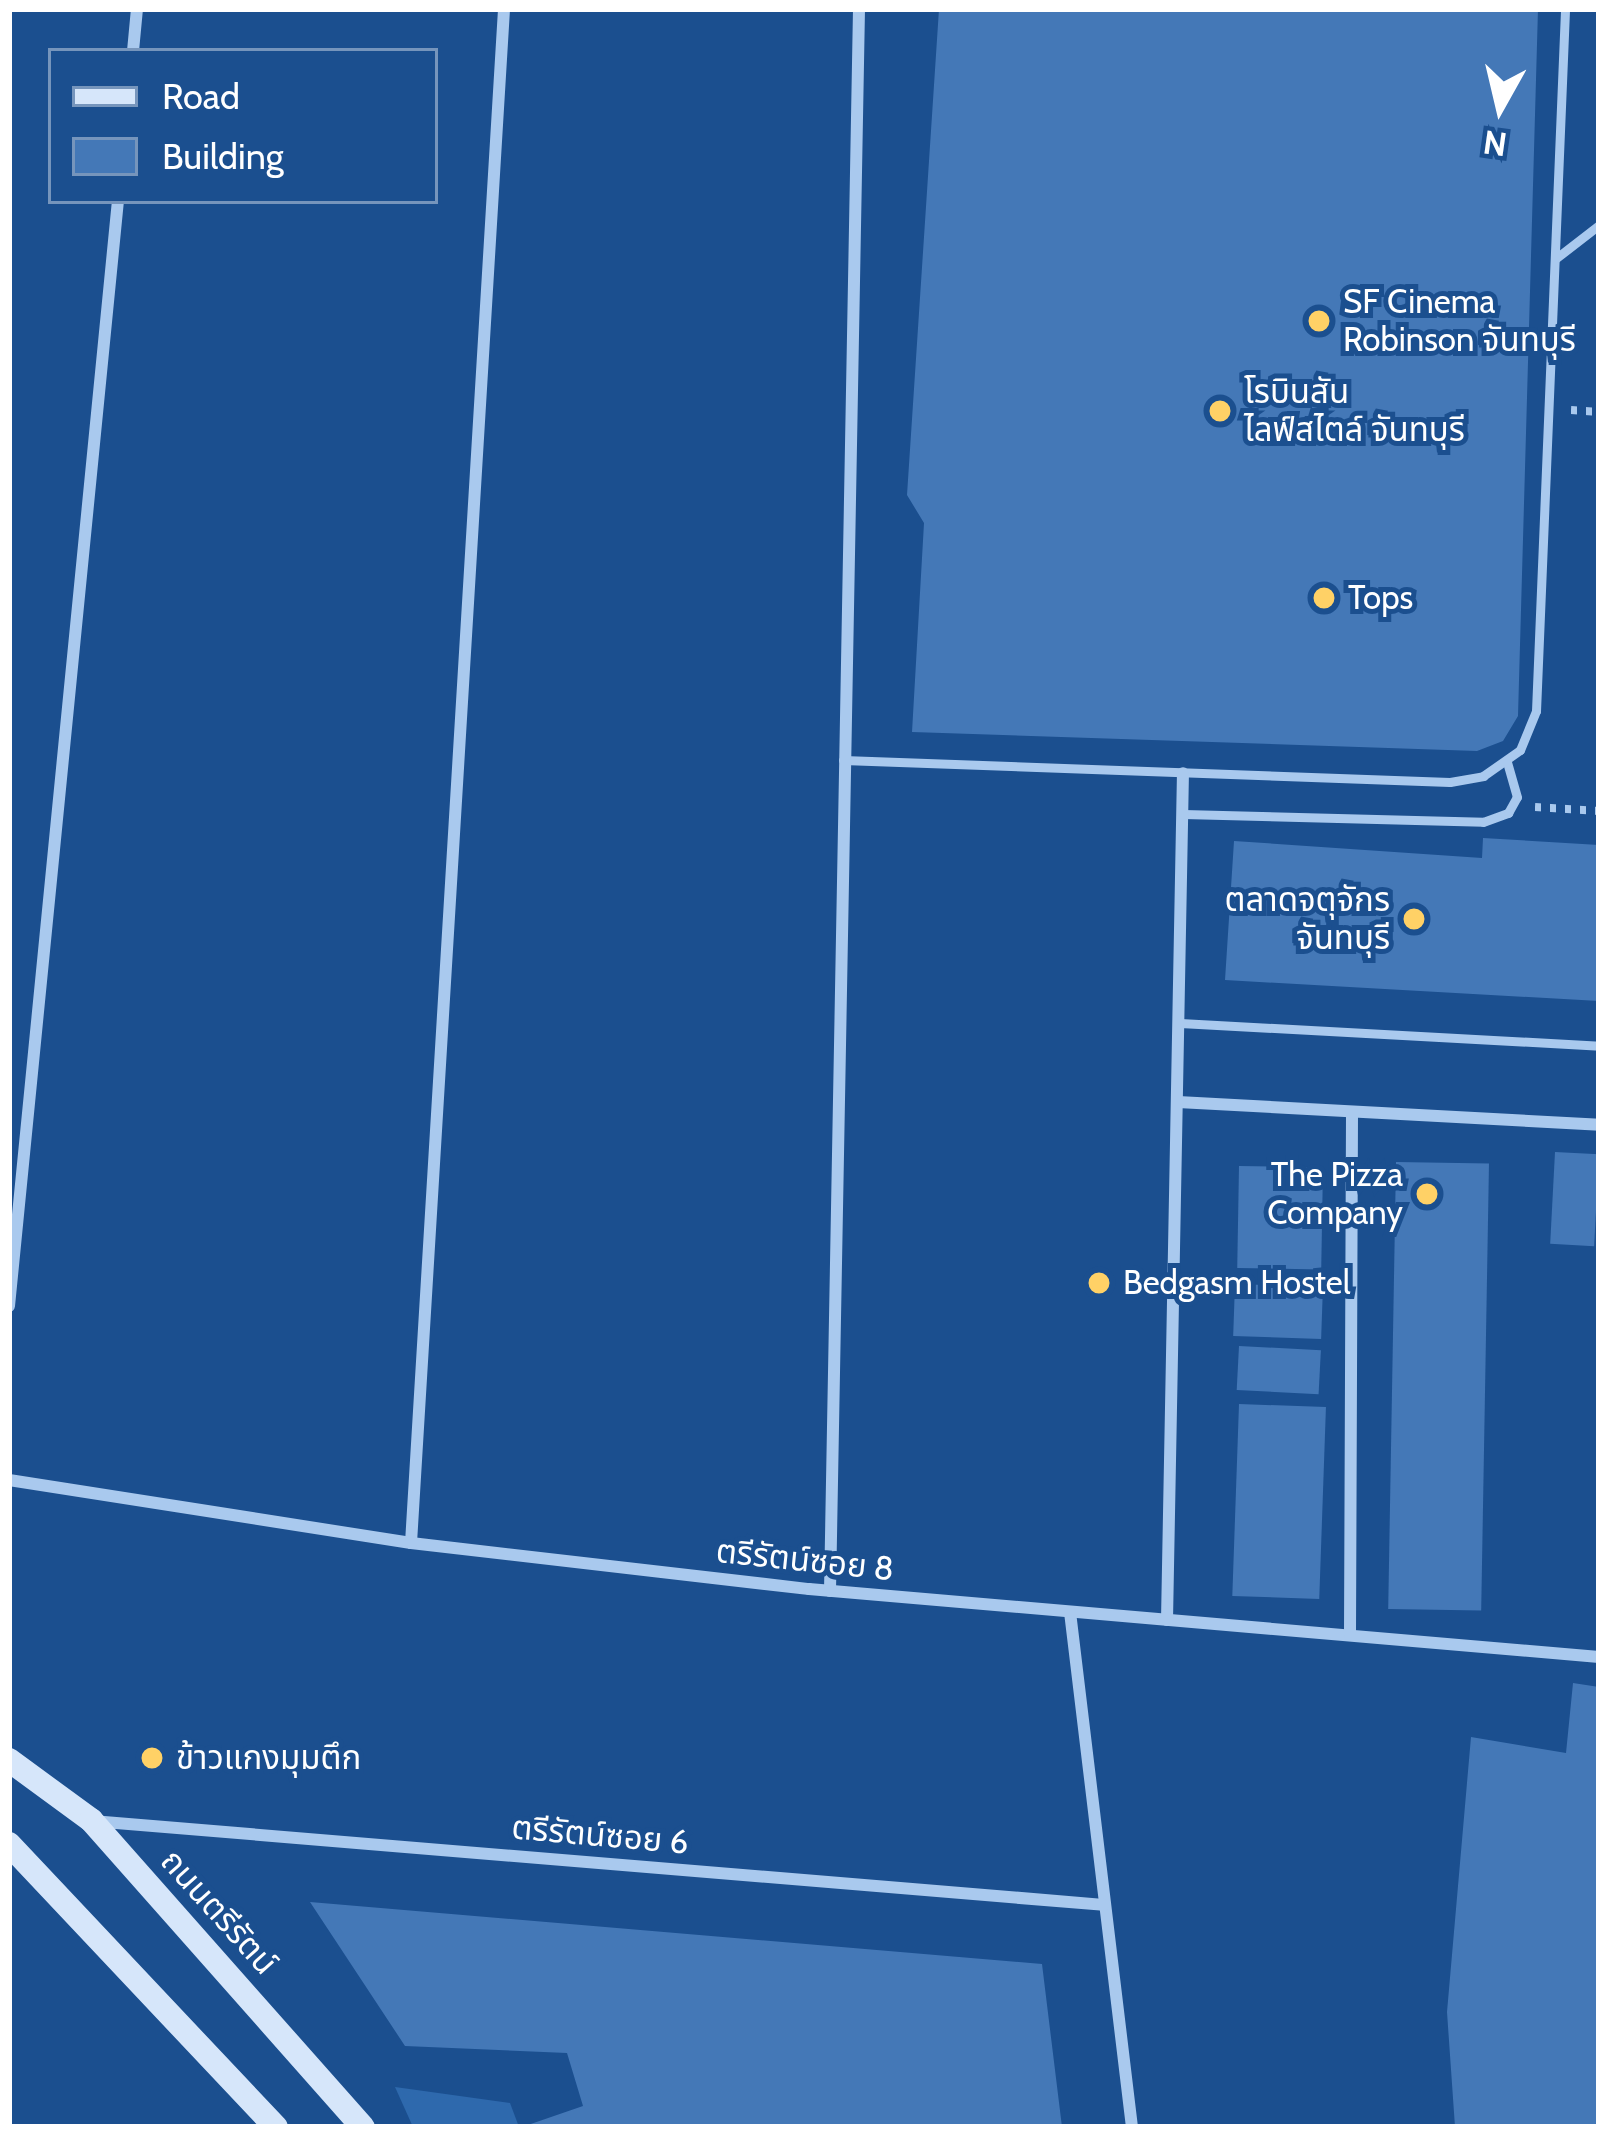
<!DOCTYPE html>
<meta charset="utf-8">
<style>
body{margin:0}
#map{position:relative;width:1608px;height:2136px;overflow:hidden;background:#1b4f8f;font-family:Cabin,"Noto Sans Thai",sans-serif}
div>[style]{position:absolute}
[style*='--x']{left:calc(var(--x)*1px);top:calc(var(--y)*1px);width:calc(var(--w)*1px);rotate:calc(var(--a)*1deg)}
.green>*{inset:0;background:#2e69ad}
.building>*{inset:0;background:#4478b7;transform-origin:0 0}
.path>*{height:8px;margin-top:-4px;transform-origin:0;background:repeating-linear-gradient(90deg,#a9c9ee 0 6px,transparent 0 15px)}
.lane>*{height:9px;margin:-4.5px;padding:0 4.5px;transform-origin:4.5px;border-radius:4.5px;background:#a9c9ee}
.street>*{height:12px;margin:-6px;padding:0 6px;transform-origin:6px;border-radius:6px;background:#a9c9ee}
.secondary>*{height:24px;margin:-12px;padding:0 12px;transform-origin:12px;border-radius:12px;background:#d6e6fa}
.dots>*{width:33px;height:33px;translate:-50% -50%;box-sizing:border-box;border:6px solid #1b4f8f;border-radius:50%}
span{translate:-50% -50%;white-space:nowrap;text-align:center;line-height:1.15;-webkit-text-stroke:10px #1b4f8f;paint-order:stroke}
.poi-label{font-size:33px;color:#fff}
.left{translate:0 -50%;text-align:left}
.right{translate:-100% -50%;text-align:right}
.street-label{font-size:33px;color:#fff}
.frame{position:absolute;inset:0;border:12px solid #fff;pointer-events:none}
.legend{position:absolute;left:48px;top:48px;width:390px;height:156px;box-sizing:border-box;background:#1b4f8f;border:3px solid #7695bc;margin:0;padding:15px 21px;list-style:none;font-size:36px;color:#fff}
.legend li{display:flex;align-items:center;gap:24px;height:60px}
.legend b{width:60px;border:3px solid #7695bc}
.north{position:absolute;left:1440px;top:48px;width:120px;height:120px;-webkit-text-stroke:9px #1b4f8f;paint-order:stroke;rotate:188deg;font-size:33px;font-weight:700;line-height:48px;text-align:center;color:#fff}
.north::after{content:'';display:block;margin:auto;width:42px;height:54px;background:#fff;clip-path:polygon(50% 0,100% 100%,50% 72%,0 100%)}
</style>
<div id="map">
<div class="green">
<i style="clip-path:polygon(395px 2087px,510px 2103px,519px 2127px,413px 2127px)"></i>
</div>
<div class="building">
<i style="clip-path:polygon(939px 9px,1538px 9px,1518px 716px,1503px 741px,1477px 751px,912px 732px,924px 523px,907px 495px)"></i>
<i style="clip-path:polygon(1483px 838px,1599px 845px,1599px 1001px,1225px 980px,1234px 841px,1482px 858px)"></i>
<i style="left:1555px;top:1152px;width:44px;height:92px;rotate:3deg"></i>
<i style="left:1396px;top:1162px;width:93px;height:447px;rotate:1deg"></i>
<i style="left:1239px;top:1166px;width:84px;height:102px;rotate:1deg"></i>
<i style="left:1235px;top:1284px;width:88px;height:52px;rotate:2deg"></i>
<i style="left:1239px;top:1346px;width:82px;height:44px;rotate:3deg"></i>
<i style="left:1239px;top:1404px;width:87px;height:192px;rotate:2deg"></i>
<i style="clip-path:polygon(1573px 1683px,1599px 1687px,1599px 2127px,1455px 2127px,1447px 2012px,1471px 1737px,1566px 1753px)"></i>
<i style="clip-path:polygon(310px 1902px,1042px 1964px,1062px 2127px,522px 2127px,583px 2106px,567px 2053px,405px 2046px)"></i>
</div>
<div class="path">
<i style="--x:1571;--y:410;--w:28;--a:4"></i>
<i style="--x:1535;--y:807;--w:64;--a:3.6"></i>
</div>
<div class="lane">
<i style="--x:1555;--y:259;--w:56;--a:-37.7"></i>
<i style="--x:843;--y:760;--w:607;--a:2.08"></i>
<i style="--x:1450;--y:782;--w:34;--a:-10"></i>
<i style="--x:1483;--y:776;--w:45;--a:-35.1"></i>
<i style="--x:1520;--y:750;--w:42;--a:-67.7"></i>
<i style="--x:1536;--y:711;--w:703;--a:-87.63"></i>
<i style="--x:1183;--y:814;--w:300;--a:1.5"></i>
<i style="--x:1483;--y:822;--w:27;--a:-20"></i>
<i style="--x:1508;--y:813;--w:18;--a:-61"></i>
<i style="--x:1517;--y:797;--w:35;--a:-106"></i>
<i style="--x:1180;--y:1023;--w:420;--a:3.1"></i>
</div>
<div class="street">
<i style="--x:133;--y:51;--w:42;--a:-84.6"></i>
<i style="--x:1178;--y:1102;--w:422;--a:3.1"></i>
<i style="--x:9;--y:1306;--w:1110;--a:-84.37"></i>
<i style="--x:9;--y:1480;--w:407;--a:8.9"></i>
<i style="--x:411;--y:1543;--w:401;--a:6.6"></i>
<i style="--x:809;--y:1589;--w:793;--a:4.92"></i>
<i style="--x:411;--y:1543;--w:1537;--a:-86.53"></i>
<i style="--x:830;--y:1591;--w:1582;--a:-88.95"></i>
<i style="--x:1070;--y:1612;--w:519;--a:83.14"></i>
<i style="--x:1167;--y:1620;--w:847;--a:-88.92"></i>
<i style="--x:1350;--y:1635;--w:523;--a:-89.78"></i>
<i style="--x:92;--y:1821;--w:1015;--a:4.74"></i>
</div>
<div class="secondary">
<i style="--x:9;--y:1760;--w:102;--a:36.2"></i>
<i style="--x:91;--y:1820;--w:410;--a:48.5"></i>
<i style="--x:9;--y:1844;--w:389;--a:46.7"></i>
</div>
<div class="dots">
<i style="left:1319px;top:321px;background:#ffd166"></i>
<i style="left:1220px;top:411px;background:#ffd166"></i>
<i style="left:1324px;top:598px;background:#ffd166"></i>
<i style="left:1414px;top:919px;background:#ffd166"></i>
<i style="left:1427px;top:1194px;background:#ffd166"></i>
<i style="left:1099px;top:1283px;background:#ffd166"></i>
<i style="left:152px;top:1758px;background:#ffd166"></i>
</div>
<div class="poi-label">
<span class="left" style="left:1343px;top:321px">SF Cinema<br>Robinson จันทบุรี</span>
<span class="left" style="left:1244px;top:411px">โรบินสัน<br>ไลฟ์สไตล์ จันทบุรี</span>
<span class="left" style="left:1348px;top:598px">Tops</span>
<span class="right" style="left:1390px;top:919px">ตลาดจตุจักร<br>จันทบุรี</span>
<span class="right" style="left:1403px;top:1194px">The Pizza<br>Company</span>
<span class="left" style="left:1123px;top:1283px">Bedgasm Hostel</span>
<span class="left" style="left:176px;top:1758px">ข้าวแกงมุมตึก</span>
</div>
<div class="street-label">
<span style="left:805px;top:1560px;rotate:6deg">ตรีรัตน์ซอย 8</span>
<span style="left:600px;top:1835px;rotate:5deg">ตรีรัตน์ซอย 6</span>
<span style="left:219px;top:1912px;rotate:48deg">ถนนตรีรัตน์</span>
</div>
<div class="frame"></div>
<ul class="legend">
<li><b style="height:15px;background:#d6e6fa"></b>Road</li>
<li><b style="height:33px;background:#4478b7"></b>Building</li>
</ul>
<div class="north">N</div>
</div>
